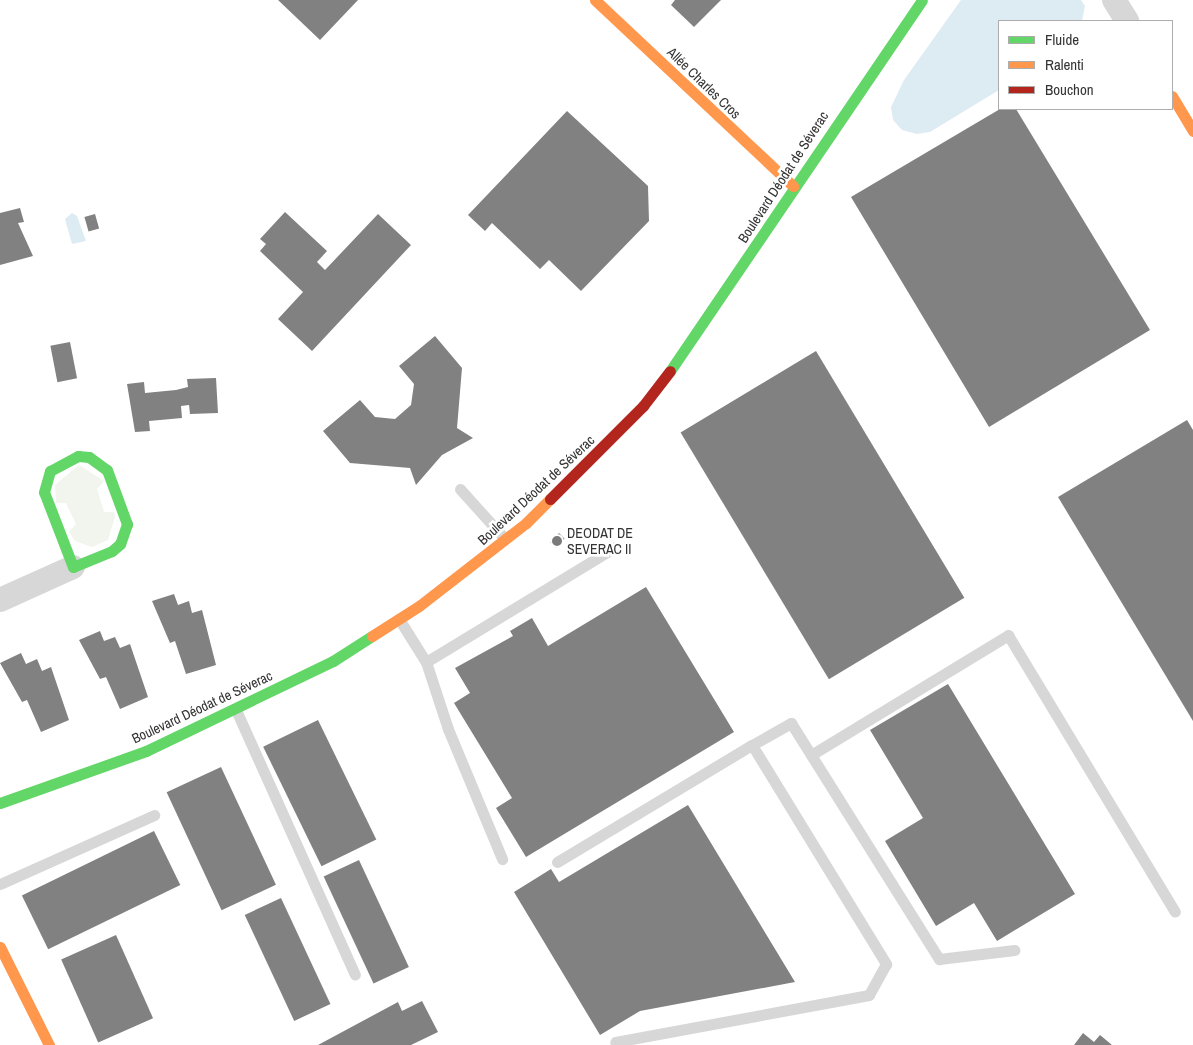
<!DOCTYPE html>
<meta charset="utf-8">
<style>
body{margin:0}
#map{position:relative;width:1193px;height:1045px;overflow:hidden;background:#fff;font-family:"Archivo Narrow",sans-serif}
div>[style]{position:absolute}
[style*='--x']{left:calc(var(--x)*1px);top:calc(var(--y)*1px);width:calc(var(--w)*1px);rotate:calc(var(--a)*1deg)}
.green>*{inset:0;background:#f1f5ed}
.water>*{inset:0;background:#ddebf3}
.building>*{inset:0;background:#818181;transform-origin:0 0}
.lane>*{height:11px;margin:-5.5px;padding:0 5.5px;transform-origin:5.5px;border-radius:5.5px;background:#d7d7d7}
.street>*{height:24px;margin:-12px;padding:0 12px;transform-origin:12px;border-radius:12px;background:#d7d7d7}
.fast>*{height:11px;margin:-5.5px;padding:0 5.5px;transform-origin:5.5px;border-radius:5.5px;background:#63d668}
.slow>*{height:11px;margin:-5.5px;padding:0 5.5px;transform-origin:5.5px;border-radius:5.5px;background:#ff974d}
.jam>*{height:11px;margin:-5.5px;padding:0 5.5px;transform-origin:5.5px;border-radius:5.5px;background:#b3261e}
.dots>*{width:14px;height:14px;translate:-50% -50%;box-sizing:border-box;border:2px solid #fff;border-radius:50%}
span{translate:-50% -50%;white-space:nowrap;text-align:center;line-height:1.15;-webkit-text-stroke:5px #fff;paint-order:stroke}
.street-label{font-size:14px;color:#333}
.poi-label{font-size:14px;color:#333}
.left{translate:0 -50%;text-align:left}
.legend{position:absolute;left:998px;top:20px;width:175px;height:90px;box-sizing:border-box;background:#fff;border:1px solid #adadad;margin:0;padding:6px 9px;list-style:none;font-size:15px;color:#333}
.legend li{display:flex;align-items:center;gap:10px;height:25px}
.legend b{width:25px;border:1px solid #adadad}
</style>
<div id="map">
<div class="green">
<i style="clip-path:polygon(79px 465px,104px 481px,97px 489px,104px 512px,114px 512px,115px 517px,108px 540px,92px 547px,75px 541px,69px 532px,76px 524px,66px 503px,56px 503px,55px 485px)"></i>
</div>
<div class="water">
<i style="clip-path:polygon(961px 0,1081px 0,1085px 6px,1082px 21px,999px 21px,999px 90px,930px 132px,917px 134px,902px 130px,893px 120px,891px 107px,904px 80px)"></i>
<i style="clip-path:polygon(72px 213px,77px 216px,86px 241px,72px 244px,65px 219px)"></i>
</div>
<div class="building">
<i style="clip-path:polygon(278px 0,358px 0,320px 40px)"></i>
<i style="clip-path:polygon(675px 0,721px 0,694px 27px,671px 5px)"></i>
<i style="clip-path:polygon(1000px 109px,1016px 109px,1150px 330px,989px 427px,851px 197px)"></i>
<i style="clip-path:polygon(567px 111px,648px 186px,649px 221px,581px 291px,549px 260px,540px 269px,492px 223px,485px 231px,468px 215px)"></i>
<i style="clip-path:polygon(20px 208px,24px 222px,18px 223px,33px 256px,0 265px,0 213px)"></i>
<i style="clip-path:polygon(285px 212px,327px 251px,317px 262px,325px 270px,378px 214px,411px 245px,312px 351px,278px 319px,303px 292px,260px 251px,266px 244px,260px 239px)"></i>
<i style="left:95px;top:214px;width:15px;height:11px;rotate:74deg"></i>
<i style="clip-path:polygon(435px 336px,462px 368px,457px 428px,473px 438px,442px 455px,416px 485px,410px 468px,350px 463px,323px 431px,360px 400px,375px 417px,395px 419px,411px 405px,414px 384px,399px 366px)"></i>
<i style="left:70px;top:342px;width:37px;height:20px;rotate:79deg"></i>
<i style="left:816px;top:351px;width:288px;height:158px;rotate:59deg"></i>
<i style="clip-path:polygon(216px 378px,218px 413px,190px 414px,189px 405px,181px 406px,182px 418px,149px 421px,150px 431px,135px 432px,127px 384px,144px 382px,145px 393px,176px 390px,188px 387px,187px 379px)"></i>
<i style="clip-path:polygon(1187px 420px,1193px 430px,1193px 721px,1058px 497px)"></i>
<i style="left:559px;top:533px;width:8px;height:13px;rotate:45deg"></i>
<i style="clip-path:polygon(646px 587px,734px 732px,526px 857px,496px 808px,512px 798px,454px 703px,470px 693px,455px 668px,513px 636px,510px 631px,532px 618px,548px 646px)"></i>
<i style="clip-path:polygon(174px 594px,178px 605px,189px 601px,192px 613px,202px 610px,216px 665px,186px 674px,175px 641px,170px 643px,152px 601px)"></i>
<i style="clip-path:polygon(100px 631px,104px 641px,115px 637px,120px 648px,130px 644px,148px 697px,120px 709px,106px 677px,100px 679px,79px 640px)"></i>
<i style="clip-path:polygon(21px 653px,26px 664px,37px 659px,42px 671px,51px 667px,69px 720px,41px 732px,27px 700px,22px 702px,0 663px)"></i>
<i style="clip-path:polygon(948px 684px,1075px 894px,997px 941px,974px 903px,936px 926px,885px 841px,923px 818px,870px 730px)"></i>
<i style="left:318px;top:720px;width:133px;height:61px;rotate:64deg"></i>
<i style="left:221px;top:767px;width:130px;height:60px;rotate:65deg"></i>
<i style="clip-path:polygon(688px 805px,795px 982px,640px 1011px,600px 1035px,514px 892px,551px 869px,559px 882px)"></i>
<i style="left:154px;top:831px;width:60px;height:147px;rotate:64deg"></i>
<i style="left:359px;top:860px;width:118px;height:39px;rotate:65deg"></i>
<i style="left:281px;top:898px;width:117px;height:40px;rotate:65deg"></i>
<i style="left:116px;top:935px;width:91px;height:60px;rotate:66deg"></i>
<i style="clip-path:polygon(422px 1001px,438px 1032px,411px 1045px,318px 1045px,398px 1002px,402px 1011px)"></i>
<i style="clip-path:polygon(1083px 1033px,1094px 1042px,1100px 1035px,1112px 1045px,1074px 1045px)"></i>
</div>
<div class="lane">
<i style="--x:460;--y:489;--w:67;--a:48"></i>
<i style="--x:399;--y:619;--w:51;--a:57.9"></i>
<i style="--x:426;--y:662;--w:71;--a:71.8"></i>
<i style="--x:448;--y:729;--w:141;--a:67.4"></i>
<i style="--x:426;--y:662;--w:221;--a:-31.3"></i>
<i style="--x:236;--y:710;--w:290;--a:65.8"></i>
<i style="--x:752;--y:745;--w:45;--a:-29.4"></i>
<i style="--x:791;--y:723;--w:279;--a:57.9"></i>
<i style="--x:939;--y:959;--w:76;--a:-6.8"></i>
<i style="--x:811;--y:755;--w:231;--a:-31.3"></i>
<i style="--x:1008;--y:635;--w:323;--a:58.9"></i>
<i style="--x:557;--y:862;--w:227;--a:-31"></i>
<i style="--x:752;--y:745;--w:257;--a:58.5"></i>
<i style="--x:886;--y:964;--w:35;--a:119"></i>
<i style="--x:869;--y:995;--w:258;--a:169.5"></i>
<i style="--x:0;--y:884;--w:169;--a:-24.1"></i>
</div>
<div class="street">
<i style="--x:1114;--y:0;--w:25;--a:58"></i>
<i style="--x:0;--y:600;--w:80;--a:-24.3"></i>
</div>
<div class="fast">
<i style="--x:670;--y:371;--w:448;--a:-55.8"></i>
<i style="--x:78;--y:456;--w:11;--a:5"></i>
<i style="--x:89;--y:457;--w:22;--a:36"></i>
<i style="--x:107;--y:470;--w:58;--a:69.7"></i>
<i style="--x:127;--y:524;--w:21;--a:109"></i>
<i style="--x:120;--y:544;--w:11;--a:139"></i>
<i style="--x:112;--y:551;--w:42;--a:157.7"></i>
<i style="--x:73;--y:567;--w:80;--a:-111.1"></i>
<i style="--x:44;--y:492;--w:22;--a:-74"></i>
<i style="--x:50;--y:471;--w:32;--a:-28"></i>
<i style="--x:0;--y:803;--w:155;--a:-19.6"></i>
<i style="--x:146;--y:751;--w:208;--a:-25.7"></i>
<i style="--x:333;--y:661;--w:46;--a:-32.7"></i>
</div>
<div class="slow">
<i style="--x:595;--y:0;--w:272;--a:43.2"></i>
<i style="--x:1172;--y:96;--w:41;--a:59"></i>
<i style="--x:372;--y:636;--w:56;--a:-32.6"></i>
<i style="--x:419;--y:606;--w:135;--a:-37.8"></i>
<i style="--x:526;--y:523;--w:34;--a:-45"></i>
<i style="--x:0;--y:947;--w:110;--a:63.4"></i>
</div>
<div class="jam">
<i style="--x:550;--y:499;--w:132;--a:-45"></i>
<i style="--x:643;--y:406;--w:44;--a:-52.4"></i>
</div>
<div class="dots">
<i style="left:557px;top:541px;background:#7a7a7a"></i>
</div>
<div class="street-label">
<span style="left:704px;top:83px;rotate:44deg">Allée Charles Cros</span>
<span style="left:783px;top:177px;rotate:-57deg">Boulevard Déodat de Séverac</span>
<span style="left:536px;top:490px;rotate:-43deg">Boulevard Déodat de Séverac</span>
<span style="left:202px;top:707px;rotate:-25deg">Boulevard Déodat de Séverac</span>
</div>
<div class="poi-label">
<span class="left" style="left:567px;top:541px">DEODAT DE<br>SEVERAC II</span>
</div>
<ul class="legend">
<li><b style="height:6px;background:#63d668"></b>Fluide</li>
<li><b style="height:6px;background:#ff974d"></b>Ralenti</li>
<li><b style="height:6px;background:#b3261e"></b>Bouchon</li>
</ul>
</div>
